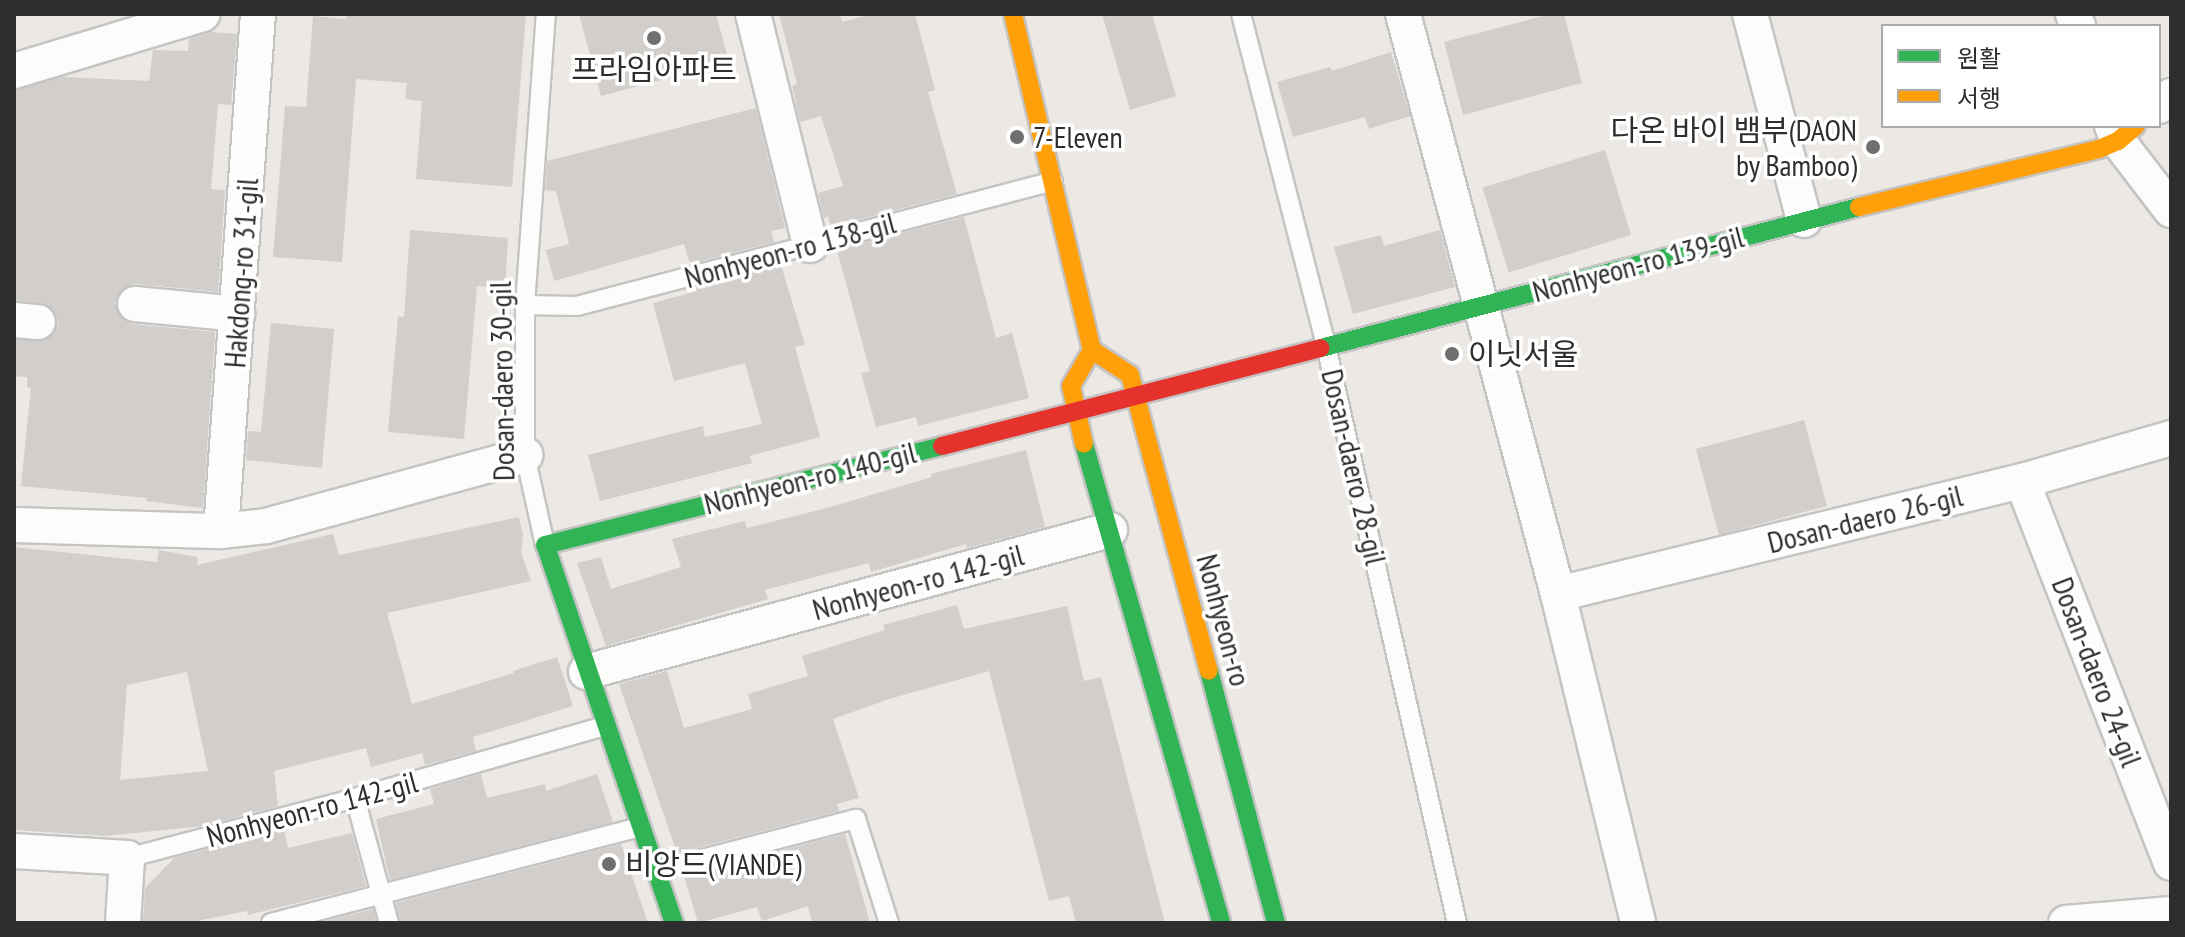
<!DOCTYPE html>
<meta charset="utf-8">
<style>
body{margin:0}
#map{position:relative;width:2185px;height:937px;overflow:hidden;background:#ece8e4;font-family:"PT Sans Narrow","Noto Sans KR",sans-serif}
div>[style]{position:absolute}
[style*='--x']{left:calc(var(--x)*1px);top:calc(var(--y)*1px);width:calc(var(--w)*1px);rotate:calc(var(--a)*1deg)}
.building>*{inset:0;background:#d1cecb;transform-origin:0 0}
.roads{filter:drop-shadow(2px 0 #c5c4c5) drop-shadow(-2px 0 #c5c4c5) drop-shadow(0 2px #c5c4c5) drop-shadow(0 -2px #c5c4c5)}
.lane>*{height:18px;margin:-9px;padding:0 9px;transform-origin:9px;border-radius:9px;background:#fcfcfb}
.street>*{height:34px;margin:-17px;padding:0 17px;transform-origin:17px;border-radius:17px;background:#fcfcfb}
.fast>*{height:18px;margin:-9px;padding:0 9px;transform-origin:9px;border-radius:9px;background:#30b455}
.slow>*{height:18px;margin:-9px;padding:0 9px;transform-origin:9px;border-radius:9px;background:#ff9f0a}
.jam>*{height:18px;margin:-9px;padding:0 9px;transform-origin:9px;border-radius:9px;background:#e5322d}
.dots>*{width:22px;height:22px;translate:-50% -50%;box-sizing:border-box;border:4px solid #fff;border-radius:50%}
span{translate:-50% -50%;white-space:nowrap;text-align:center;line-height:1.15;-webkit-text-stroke:7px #fff;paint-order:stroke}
.poi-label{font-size:30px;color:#2e2e2e}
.right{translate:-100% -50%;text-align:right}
.left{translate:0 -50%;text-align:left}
.street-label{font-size:30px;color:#2e2e2e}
.frame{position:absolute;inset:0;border:16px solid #2e2e2e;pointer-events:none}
.legend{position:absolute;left:1881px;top:24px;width:280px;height:104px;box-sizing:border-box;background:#fff;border:2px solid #ababab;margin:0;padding:10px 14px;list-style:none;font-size:24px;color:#2e2e2e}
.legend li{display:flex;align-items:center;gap:16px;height:40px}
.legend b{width:40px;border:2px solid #ababab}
</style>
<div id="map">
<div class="building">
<i style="clip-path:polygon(346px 14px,526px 14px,512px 187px,416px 179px,422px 101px,405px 99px,407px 83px,356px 79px,342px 262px,273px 257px,285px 106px,306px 107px,313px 16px,346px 19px)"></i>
<i style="clip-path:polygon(579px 14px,716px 14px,729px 62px,601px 96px)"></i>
<i style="clip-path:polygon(779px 14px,840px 14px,842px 22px,872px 14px,915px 14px,935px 90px,928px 92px,957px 194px,831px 227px,828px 216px,824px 218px,818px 193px,843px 186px,821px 116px,800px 122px,792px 86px,797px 84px)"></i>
<i style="clip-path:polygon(1102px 14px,1152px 14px,1176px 96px,1130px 110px)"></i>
<i style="clip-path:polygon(1551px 14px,1564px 14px,1582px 83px,1463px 115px,1444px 42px)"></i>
<i style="clip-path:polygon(211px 32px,237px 34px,231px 105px,218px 104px,211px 189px,225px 190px,218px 292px,136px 284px,119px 292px,115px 303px,123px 320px,132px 324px,215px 332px,203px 508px,146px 501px,147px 498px,21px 486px,31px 388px,27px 387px,27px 377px,14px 376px,14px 340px,46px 340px,54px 334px,58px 323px,49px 305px,14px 300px,14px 90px,62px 77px,149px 81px,153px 50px,188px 51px,189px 39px)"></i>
<i style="clip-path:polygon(1391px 52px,1410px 116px,1369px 129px,1365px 117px,1293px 137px,1277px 82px,1330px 67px,1332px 71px)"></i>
<i style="clip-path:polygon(756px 108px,785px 228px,771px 231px,774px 242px,690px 264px,684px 244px,554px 281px,546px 250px,569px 244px,556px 191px,545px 190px,547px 161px)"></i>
<i style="left:1605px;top:150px;width:89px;height:128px;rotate:73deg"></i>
<i style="clip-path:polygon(964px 217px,996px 338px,1012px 333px,1029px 398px,918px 426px,916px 417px,876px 427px,861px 373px,870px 371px,837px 250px)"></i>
<i style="clip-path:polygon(410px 230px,508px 238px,505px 288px,477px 286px,464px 439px,388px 432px,398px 316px,404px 317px)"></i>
<i style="clip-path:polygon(1440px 230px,1455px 287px,1353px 314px,1334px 247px,1381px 235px,1384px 246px)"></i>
<i style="clip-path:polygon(781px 265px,805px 345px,795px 347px,820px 437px,750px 456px,752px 463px,600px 501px,588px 455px,703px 426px,705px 437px,762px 424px,745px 363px,674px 381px,653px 303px,697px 291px,696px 287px)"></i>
<i style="clip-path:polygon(271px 323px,334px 329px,322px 468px,246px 460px,248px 431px,261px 432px)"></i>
<i style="left:1804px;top:420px;width:89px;height:112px;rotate:75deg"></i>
<i style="clip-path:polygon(1026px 450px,1045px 527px,967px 548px,966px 544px,871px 572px,869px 563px,765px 590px,768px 599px,606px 646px,577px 563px,601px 557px,611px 589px,681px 567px,672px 539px,745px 521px,747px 528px,827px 508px,932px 477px,931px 474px)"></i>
<i style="clip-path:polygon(evenodd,519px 517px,523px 535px,521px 552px,531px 581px,387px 613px,412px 704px,514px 673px,513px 671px,557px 657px,573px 706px,473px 737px,476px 751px,425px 765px,422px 753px,371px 767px,366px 748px,274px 771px,278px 806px,203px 826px,105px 836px,14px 830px,14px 547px,157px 562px,159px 550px,198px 557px,197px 565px,333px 534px,339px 555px,519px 517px,187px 672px,208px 771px,120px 780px,127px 685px,187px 672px)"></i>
<i style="clip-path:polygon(957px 605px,964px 629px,1067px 606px,1084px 681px,1101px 677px,1165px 923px,1076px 923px,1069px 896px,1049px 901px,989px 671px,889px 699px,833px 719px,859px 798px,837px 804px,839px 811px,677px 853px,619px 684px,667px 671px,684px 728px,752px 709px,748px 694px,808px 676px,802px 656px,885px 630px,883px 625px)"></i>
<i style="clip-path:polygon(481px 774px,487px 798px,545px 784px,546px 791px,597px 774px,613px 822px,390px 880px,376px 819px,434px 804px,430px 789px)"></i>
<i style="clip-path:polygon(284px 829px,288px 848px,352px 833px,366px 886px,248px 915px,247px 911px,186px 923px,143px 923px,145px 888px,174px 858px)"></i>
<i style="clip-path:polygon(845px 834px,870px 923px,812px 923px,808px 906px,762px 921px,757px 907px,698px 923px,684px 876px)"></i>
<i style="clip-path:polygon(621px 844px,648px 923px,401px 923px,396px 903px)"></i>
<i style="clip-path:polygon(373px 909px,377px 923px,319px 923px)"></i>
</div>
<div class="roads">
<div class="lane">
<i style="--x:1241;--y:14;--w:343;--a:75.6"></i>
<i style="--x:1326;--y:346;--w:592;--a:77.21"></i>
<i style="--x:525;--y:305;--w:52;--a:1.1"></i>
<i style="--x:577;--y:306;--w:492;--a:-14.7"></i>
<i style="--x:545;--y:545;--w:92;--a:-102.5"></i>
<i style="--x:525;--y:455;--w:150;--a:-90"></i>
<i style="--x:525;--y:305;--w:292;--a:-85.9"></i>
<i style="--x:355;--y:798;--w:130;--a:74.8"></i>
<i style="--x:127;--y:858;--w:236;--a:-14.7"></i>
<i style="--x:355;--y:798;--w:260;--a:-16.1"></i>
<i style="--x:656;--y:871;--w:207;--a:-14.6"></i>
<i style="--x:856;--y:819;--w:109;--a:72.4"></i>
<i style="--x:271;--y:923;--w:381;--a:-14.6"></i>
</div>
<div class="street">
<i style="--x:753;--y:14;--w:238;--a:76.1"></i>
<i style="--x:1403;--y:14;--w:600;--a:75.04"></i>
<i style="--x:1558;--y:594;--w:339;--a:76.3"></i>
<i style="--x:1750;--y:14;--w:213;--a:75.3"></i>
<i style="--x:2073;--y:14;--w:13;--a:67"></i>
<i style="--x:14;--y:71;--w:197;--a:-16.8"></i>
<i style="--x:2159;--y:106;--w:16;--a:-40"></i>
<i style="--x:2112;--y:126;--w:16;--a:68"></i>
<i style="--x:2118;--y:141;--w:87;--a:52.5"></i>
<i style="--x:135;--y:304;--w:103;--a:5.5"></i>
<i style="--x:14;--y:320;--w:24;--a:5"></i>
<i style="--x:2022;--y:481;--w:410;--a:68.7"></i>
<i style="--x:14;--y:525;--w:207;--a:1.7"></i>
<i style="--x:221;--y:531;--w:45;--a:-6.3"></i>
<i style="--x:266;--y:526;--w:269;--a:-15.3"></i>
<i style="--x:221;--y:531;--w:518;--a:-85.91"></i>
<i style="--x:1558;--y:594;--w:478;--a:-13.7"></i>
<i style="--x:2022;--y:481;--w:155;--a:-16.1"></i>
<i style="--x:586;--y:672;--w:543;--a:-15.16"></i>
<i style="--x:14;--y:851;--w:113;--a:3.5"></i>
<i style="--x:127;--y:858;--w:65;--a:93.5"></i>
<i style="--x:2066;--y:923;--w:105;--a:-4.9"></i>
</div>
<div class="fast">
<i style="--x:1321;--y:348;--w:556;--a:-14.69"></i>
<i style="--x:1084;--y:444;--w:498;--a:74"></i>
<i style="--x:1209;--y:671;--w:261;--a:75.1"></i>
<i style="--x:674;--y:923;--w:399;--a:-108.8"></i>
<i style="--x:545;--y:545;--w:409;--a:-14"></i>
</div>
<div class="slow">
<i style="--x:1013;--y:14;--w:345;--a:76.8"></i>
<i style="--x:1092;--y:350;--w:42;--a:120.3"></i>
<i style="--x:1071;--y:386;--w:59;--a:77.4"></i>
<i style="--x:1859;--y:207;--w:247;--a:-13.6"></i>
<i style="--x:2099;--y:149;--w:21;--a:-23"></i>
<i style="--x:2118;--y:141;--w:23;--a:-40"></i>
<i style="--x:1092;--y:350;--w:45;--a:33.3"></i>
<i style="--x:1130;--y:375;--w:306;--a:75.1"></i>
</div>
<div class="jam">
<i style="--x:942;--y:446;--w:391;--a:-14.5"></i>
</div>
</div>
<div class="dots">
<i style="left:654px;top:38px;background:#706f6e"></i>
<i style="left:1017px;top:137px;background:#706f6e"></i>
<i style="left:1873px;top:147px;background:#706f6e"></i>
<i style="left:1452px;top:354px;background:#706f6e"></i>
<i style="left:609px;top:864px;background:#706f6e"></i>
</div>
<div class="poi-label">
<span style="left:654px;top:69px">프라임아파트</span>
<span class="right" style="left:1857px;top:147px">다온 바이 뱀부(DAON<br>by Bamboo)</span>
<span class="left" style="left:1033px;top:137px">7-Eleven</span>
<span class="left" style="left:1468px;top:354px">이닛서울</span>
<span class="left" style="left:625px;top:864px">비앙드(VIANDE)</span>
</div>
<div class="street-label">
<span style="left:790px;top:250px;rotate:-15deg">Nonhyeon-ro 138-gil</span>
<span style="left:1638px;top:264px;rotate:-15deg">Nonhyeon-ro 139-gil</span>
<span style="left:241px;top:273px;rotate:-86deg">Hakdong-ro 31-gil</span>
<span style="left:502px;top:381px;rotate:-91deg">Dosan-daero 30-gil</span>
<span style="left:1354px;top:467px;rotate:77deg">Dosan-daero 28-gil</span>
<span style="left:810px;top:478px;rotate:-14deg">Nonhyeon-ro 140-gil</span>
<span style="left:1865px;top:519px;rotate:-14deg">Dosan-daero 26-gil</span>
<span style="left:918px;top:582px;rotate:-15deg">Nonhyeon-ro 142-gil</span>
<span style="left:1224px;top:620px;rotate:75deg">Nonhyeon-ro</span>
<span style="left:2097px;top:672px;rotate:69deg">Dosan-daero 24-gil</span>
<span style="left:312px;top:809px;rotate:-15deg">Nonhyeon-ro 142-gil</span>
</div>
<div class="frame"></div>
<ul class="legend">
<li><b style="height:10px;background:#30b455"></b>원활</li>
<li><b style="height:10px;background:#ff9f0a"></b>서행</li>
</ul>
</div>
